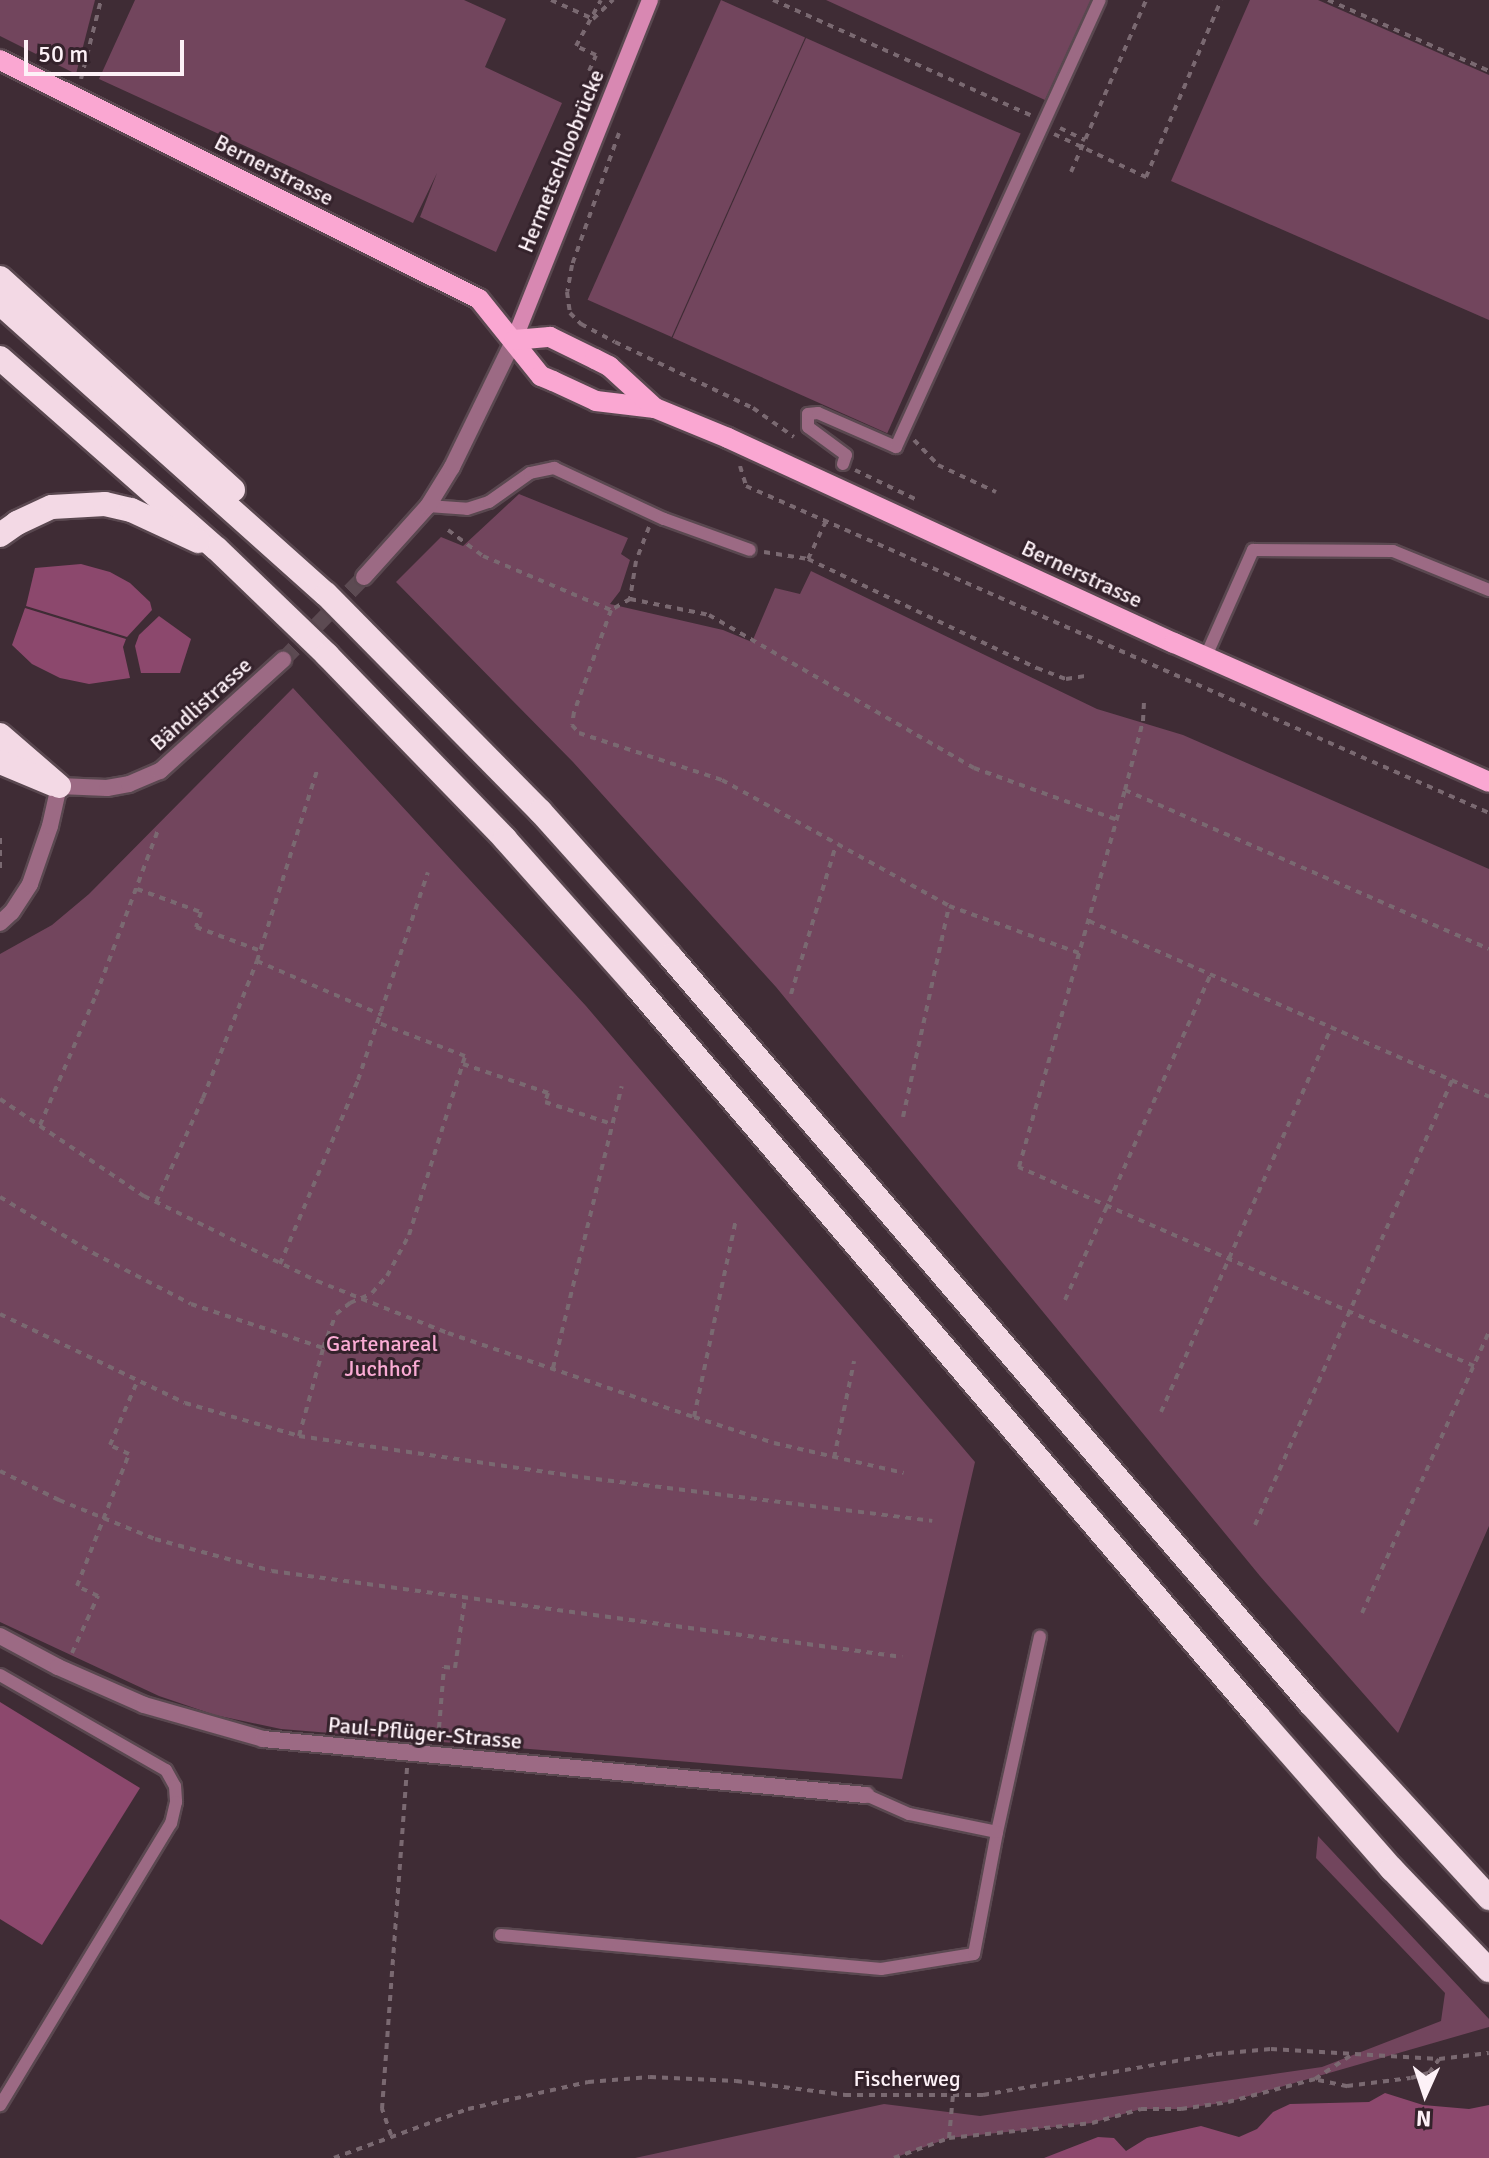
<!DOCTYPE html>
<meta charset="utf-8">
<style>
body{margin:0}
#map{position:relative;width:1489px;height:2158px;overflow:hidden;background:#3f2c35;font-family:Signika,sans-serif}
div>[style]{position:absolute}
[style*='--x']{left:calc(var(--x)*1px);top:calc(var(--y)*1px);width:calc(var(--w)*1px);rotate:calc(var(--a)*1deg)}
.green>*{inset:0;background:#72455d;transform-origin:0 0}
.water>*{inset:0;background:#8c486d}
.tertiary-tunnel>*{height:16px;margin-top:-8px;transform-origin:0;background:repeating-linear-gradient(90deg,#5c4a52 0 16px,transparent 0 24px)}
.path>*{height:4px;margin-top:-2px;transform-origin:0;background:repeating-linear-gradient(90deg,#7a6971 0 6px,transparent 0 12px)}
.roads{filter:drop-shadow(2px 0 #5a4850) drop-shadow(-2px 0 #5a4850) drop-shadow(0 2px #5a4850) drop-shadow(0 -2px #5a4850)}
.service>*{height:12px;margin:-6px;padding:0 6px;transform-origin:6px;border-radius:6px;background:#9c6a84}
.minor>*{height:16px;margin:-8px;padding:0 8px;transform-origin:8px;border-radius:8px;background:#9c6a84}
.tertiary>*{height:16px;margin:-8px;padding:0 8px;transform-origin:8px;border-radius:8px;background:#9c6a84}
.secondary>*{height:16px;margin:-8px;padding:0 8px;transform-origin:8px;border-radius:8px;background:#d888b2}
.primary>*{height:20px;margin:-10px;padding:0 10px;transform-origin:10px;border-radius:10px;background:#faa7d2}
.motorway>*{height:24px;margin:-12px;padding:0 12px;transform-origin:12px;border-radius:12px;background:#f3d9e5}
span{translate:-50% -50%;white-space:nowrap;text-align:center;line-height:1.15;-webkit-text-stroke:6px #34222b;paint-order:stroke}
.street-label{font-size:22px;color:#fdf1f7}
.park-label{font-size:22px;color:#faabd4}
.north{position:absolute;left:1385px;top:2054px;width:80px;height:80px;-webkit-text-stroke:6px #34222b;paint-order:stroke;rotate:183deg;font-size:22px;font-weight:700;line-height:32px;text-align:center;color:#fdf1f7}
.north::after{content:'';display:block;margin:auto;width:28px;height:36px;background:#fdf1f7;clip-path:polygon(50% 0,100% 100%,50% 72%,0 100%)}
.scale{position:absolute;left:24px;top:40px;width:160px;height:36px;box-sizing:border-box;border:4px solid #fdf1f7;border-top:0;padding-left:10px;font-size:24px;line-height:28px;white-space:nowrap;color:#fdf1f7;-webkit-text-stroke:6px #34222b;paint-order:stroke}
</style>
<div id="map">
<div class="green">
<i style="clip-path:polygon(0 0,95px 0,76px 74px,0 36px)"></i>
<i style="clip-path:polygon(135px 0,464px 0,506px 19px,485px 67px,562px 103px,496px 252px,420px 217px,437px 173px,413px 223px,99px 79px)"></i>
<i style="left:721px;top:0;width:92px;height:328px;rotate:24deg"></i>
<i style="clip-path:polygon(826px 0,1091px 0,1045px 100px)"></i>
<i style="clip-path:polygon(1250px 0,1318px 0,1489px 75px,1489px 320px,1171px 181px)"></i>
<i style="left:806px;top:38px;width:235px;height:328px;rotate:24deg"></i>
<i style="clip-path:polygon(519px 494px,628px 538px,621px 554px,630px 560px,620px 591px,610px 604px,723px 630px,752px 642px,775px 588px,800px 594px,811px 571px,1097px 709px,1183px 735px,1489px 869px,1489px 1526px,1398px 1733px,1260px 1576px,776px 987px,573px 762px,396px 582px,441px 537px,463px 546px)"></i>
<i style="clip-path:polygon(293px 688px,586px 1006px,975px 1462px,902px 1779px,281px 1729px,215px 1715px,159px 1696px,0 1622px,0 954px,52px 925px,89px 894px)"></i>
<i style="clip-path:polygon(1318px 1836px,1489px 2019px,1489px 2027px,1228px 2102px,1181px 2109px,1141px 2109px,1092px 2123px,949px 2138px,894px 2158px,635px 2158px,884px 2104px,980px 2116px,1322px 2067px,1441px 2021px,1445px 1993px,1316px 1858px)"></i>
</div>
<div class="water">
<i style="clip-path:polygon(81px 564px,110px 572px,130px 583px,150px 602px,152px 610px,127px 637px,26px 606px,35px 568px)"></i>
<i style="clip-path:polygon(25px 608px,126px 639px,123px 647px,130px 678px,89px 684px,60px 678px,32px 664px,12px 645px)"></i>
<i style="clip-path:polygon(159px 616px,191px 639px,180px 673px,141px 673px,135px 646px,139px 635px)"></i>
<i style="clip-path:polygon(0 1702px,140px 1788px,42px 1945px,0 1919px)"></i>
<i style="clip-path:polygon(1385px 2093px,1423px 2105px,1469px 2109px,1489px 2105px,1489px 2158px,1044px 2158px,1098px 2137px,1114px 2138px,1126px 2151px,1147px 2138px,1201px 2126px,1239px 2137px,1257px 2129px,1273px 2112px,1290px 2104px,1369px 2102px)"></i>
</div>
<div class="tertiary-tunnel">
<i style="--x:283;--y:660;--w:116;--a:-45.7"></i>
</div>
<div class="path">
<i style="--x:551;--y:0;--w:46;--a:24.3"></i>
<i style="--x:593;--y:19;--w:28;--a:-44"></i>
<i style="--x:773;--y:0;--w:282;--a:24.1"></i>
<i style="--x:1328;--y:0;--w:176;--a:23.8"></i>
<i style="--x:81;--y:79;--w:81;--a:-75.8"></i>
<i style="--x:595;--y:79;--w:10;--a:-127"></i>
<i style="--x:589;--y:71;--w:17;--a:-66"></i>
<i style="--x:596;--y:55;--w:22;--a:-156"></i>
<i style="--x:576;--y:46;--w:52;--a:-61.5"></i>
<i style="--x:1060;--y:128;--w:28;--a:26"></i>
<i style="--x:619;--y:133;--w:140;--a:109.6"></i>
<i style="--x:572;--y:265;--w:27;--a:100"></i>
<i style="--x:567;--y:292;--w:21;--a:82"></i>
<i style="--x:570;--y:313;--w:16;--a:45"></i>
<i style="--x:581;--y:324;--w:38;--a:28"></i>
<i style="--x:615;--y:342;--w:153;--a:25.6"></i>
<i style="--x:753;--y:408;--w:50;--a:35.3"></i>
<i style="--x:1054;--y:134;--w:102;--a:25.1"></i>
<i style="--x:1146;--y:177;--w:192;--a:-67"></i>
<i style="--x:1071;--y:172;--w:188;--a:-66.4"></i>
<i style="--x:914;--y:440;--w:35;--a:46"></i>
<i style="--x:938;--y:465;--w:64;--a:25"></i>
<i style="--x:740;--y:466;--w:21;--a:73"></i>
<i style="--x:746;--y:486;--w:812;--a:23.75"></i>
<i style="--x:855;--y:470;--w:67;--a:25.8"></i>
<i style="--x:649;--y:527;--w:36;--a:111"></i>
<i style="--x:636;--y:561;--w:38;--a:99"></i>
<i style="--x:630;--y:599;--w:22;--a:150"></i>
<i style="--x:611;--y:610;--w:109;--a:109.9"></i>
<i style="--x:574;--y:712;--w:13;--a:99"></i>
<i style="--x:572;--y:725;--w:11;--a:49"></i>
<i style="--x:579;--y:733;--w:151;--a:18.2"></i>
<i style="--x:722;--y:780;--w:260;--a:29"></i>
<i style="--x:949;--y:906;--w:138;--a:19.9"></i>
<i style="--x:448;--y:530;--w:44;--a:36.6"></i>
<i style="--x:483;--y:556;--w:139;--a:22.9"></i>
<i style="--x:764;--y:552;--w:45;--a:9"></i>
<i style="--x:808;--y:559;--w:42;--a:-64.7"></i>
<i style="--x:808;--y:559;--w:254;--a:25.5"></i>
<i style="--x:1037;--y:668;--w:31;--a:21"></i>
<i style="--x:1066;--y:679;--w:20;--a:-9"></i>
<i style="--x:630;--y:599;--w:81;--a:11.4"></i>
<i style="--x:709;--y:615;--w:306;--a:30"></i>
<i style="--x:974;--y:768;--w:153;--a:19.9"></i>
<i style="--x:1125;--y:790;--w:71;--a:-75.4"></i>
<i style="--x:1143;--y:721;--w:21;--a:-87"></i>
<i style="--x:0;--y:838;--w:30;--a:90"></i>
<i style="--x:137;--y:889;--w:68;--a:19.8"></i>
<i style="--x:201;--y:912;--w:16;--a:108"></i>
<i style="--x:196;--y:927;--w:69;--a:20.3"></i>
<i style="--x:1089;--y:921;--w:437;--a:23.7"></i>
<i style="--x:257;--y:961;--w:136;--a:23.4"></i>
<i style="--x:791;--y:994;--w:156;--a:-73.2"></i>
<i style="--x:463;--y:1064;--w:90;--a:18.8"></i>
<i style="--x:548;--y:1093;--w:9;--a:108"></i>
<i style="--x:545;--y:1102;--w:71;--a:18.2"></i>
<i style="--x:0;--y:1099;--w:174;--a:34"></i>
<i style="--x:144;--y:1196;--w:193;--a:26.2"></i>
<i style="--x:317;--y:1281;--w:141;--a:21.7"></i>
<i style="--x:448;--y:1333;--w:260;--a:18.9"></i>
<i style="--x:694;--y:1417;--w:84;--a:18"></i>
<i style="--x:774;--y:1443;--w:133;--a:13"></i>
<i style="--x:903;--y:1117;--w:216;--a:-77.7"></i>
<i style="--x:40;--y:1125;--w:142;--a:-66.7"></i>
<i style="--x:96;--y:995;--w:176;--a:-69.4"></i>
<i style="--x:0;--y:1197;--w:109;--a:31.1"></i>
<i style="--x:93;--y:1253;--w:110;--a:27.5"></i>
<i style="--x:191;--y:1304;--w:139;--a:18.4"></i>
<i style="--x:323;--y:1348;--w:36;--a:-69"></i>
<i style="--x:336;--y:1314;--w:18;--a:-38"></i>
<i style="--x:350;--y:1303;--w:24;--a:-24"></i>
<i style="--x:372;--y:1293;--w:23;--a:-49"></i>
<i style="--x:387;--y:1276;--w:47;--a:-61.8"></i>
<i style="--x:409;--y:1235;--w:188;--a:-72.6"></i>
<i style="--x:465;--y:1056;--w:92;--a:-159"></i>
<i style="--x:156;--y:1202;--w:114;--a:-65.7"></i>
<i style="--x:203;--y:1098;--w:147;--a:-68.5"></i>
<i style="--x:257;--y:961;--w:199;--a:-72.5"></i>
<i style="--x:280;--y:1264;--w:200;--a:-67"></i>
<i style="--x:358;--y:1080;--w:219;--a:-71.4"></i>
<i style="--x:1065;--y:1300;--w:357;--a:-65.9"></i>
<i style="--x:0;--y:1314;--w:205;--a:25.7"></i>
<i style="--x:185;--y:1403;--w:119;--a:16.1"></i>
<i style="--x:299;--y:1436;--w:276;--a:8.3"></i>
<i style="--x:572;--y:1476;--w:363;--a:7.1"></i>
<i style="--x:1474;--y:1366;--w:497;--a:-156.4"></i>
<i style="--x:1019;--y:1167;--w:392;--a:-74.3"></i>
<i style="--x:1125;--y:790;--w:397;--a:23.6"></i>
<i style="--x:553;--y:1368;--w:290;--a:-76.3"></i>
<i style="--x:1161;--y:1412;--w:420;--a:-66.1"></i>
<i style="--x:694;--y:1417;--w:202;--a:-78"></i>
<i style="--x:299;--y:1436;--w:90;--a:-74.6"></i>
<i style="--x:834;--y:1458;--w:99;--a:-78.3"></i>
<i style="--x:0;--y:1471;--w:66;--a:26.2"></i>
<i style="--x:59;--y:1500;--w:104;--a:22.1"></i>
<i style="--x:155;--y:1539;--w:121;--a:15.3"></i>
<i style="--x:272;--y:1571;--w:636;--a:7.77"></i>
<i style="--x:1255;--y:1525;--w:486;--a:-66.1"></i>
<i style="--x:1362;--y:1613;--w:308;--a:-65.7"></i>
<i style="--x:72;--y:1653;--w:63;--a:-65.5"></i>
<i style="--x:98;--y:1596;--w:23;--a:-155"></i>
<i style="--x:77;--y:1586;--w:142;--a:-68.5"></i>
<i style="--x:129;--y:1454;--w:21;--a:-155"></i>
<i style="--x:110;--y:1445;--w:69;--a:-66.8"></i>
<i style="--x:438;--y:1740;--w:73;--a:-85.3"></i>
<i style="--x:444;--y:1667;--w:11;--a:5"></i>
<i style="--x:455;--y:1668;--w:71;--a:-81.9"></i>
<i style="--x:1318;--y:2080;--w:30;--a:12"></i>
<i style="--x:1347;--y:2086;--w:64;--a:-7.1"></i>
<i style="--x:1411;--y:2078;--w:19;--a:-16"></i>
<i style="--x:1429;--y:2073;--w:17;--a:-54"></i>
<i style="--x:391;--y:2135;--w:28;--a:-109"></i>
<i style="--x:382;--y:2109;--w:342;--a:-85.8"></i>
<i style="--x:949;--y:2138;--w:43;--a:-84.7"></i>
<i style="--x:334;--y:2158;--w:143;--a:-20.1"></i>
<i style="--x:468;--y:2109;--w:123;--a:-12.7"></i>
<i style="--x:588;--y:2082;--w:62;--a:-4.6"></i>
<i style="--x:650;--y:2077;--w:86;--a:2.7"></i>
<i style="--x:736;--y:2081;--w:110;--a:7.3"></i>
<i style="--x:845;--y:2095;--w:138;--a:0"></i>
<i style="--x:983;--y:2095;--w:237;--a:-10"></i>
<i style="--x:1216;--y:2054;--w:55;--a:-5.2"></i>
<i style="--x:1271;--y:2049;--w:168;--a:3.4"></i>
<i style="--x:1439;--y:2059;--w:50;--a:-6.8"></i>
<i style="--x:894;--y:2158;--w:59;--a:-20"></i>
<i style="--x:949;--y:2138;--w:144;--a:-6"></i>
<i style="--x:1092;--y:2123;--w:51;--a:-15.9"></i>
<i style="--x:1141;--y:2109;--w:40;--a:0"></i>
<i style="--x:1181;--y:2109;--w:48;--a:-8.5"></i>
<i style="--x:1228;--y:2102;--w:90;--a:-14.8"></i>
<i style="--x:1315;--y:2079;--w:42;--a:-33.3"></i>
</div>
<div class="roads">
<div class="service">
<i style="--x:843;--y:464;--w:9;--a:-72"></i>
<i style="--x:846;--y:455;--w:47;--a:-143.6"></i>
<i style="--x:808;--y:427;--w:13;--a:-90"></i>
<i style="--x:808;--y:414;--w:10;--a:-6"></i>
<i style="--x:818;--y:413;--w:85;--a:23.6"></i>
<i style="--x:896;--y:447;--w:491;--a:-65.5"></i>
<i style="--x:428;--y:506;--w:39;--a:4"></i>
<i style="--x:467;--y:509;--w:23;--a:-18"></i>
<i style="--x:489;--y:502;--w:50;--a:-35.3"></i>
<i style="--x:530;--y:473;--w:25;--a:-12"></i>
<i style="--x:554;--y:468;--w:121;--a:24.9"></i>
<i style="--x:664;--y:519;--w:91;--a:19.8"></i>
<i style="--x:1206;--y:656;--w:116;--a:-66.1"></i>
<i style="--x:1253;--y:550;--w:140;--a:0.4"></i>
<i style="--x:1393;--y:551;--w:104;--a:22.1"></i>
<i style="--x:0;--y:1675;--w:191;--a:29.8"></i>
<i style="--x:166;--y:1770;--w:18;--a:61"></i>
<i style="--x:175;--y:1786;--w:16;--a:86"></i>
<i style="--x:176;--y:1802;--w:22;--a:103"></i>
<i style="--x:171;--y:1823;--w:330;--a:121.2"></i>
<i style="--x:997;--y:1832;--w:200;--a:-77.6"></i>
<i style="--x:501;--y:1935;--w:382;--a:5.1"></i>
<i style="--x:881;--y:1969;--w:94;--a:-9.2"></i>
<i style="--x:974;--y:1954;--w:124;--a:-79.3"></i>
<i style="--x:997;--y:1832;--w:90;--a:-168.4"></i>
<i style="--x:909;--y:1814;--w:47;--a:-156.2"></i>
</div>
<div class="minor">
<i style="--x:0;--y:1636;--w:66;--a:28.1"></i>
<i style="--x:58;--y:1667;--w:94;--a:23.8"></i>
<i style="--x:144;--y:1705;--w:124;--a:15.9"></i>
<i style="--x:263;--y:1739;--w:606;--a:5.31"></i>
</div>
<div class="tertiary">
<i style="--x:364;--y:577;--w:96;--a:-48"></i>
<i style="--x:428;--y:506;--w:46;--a:-58.4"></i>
<i style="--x:452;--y:467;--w:141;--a:-64"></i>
<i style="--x:0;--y:923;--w:16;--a:-43"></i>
<i style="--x:12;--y:912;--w:33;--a:-57"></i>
<i style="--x:30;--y:884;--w:61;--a:-71"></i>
<i style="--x:50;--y:826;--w:41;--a:-77.3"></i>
<i style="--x:59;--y:786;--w:48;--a:2.4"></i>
<i style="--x:107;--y:788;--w:22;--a:-10"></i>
<i style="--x:129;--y:784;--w:34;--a:-23"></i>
<i style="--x:160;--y:771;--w:166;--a:-42.1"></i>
</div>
<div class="secondary">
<i style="--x:514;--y:340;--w:366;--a:-68.2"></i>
</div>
<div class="primary">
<i style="--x:0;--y:60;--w:535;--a:26.52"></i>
<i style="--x:479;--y:299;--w:99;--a:51.2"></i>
<i style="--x:541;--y:376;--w:13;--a:23"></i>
<i style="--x:553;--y:381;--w:47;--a:24.9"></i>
<i style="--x:596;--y:401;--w:59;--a:6.8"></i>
<i style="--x:655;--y:408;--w:79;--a:22.3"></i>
<i style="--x:728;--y:438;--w:491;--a:24.7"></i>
<i style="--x:1174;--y:643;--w:344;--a:23.8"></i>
<i style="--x:514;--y:340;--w:36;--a:-5"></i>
<i style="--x:550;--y:337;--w:50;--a:26.1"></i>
<i style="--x:595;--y:359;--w:16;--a:27"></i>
<i style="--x:609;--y:366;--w:62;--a:42.4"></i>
</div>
<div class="motorway">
<i style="--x:0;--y:278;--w:315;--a:42.3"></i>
<i style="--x:0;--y:303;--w:437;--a:41.8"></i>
<i style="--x:326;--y:594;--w:305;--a:45.4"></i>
<i style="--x:540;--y:811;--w:195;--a:48.1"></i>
<i style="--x:670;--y:956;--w:984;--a:49.41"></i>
<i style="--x:1310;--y:1703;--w:265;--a:47.4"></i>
<i style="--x:0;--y:358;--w:289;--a:41.4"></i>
<i style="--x:217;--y:549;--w:153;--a:43.9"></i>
<i style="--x:327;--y:655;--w:256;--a:45.9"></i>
<i style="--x:505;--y:839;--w:197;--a:48.3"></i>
<i style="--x:636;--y:986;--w:963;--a:49.59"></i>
<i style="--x:1260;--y:1719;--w:200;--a:48.7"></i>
<i style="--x:1392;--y:1869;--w:140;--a:46.2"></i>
<i style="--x:0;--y:535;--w:21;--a:-35"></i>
<i style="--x:17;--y:523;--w:38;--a:-25"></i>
<i style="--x:52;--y:507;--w:53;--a:-3.2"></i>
<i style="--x:105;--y:504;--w:27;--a:13"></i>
<i style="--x:131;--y:510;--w:74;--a:24.8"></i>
<i style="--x:0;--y:735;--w:78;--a:40.8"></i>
<i style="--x:0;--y:762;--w:57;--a:22.5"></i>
</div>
</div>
<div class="street-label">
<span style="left:561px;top:161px;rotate:-68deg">Hermetschloobrücke</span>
<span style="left:274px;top:170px;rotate:27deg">Bernerstrasse</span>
<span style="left:1082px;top:574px;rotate:25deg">Bernerstrasse</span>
<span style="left:201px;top:704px;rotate:-42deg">Bändlistrasse</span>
<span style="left:425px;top:1733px;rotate:5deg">Paul-Pflüger-Strasse</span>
<span style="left:907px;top:2079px">Fischerweg</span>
</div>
<div class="park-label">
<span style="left:382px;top:1356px">Gartenareal<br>Juchhof</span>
</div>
<div class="north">N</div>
<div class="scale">50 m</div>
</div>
